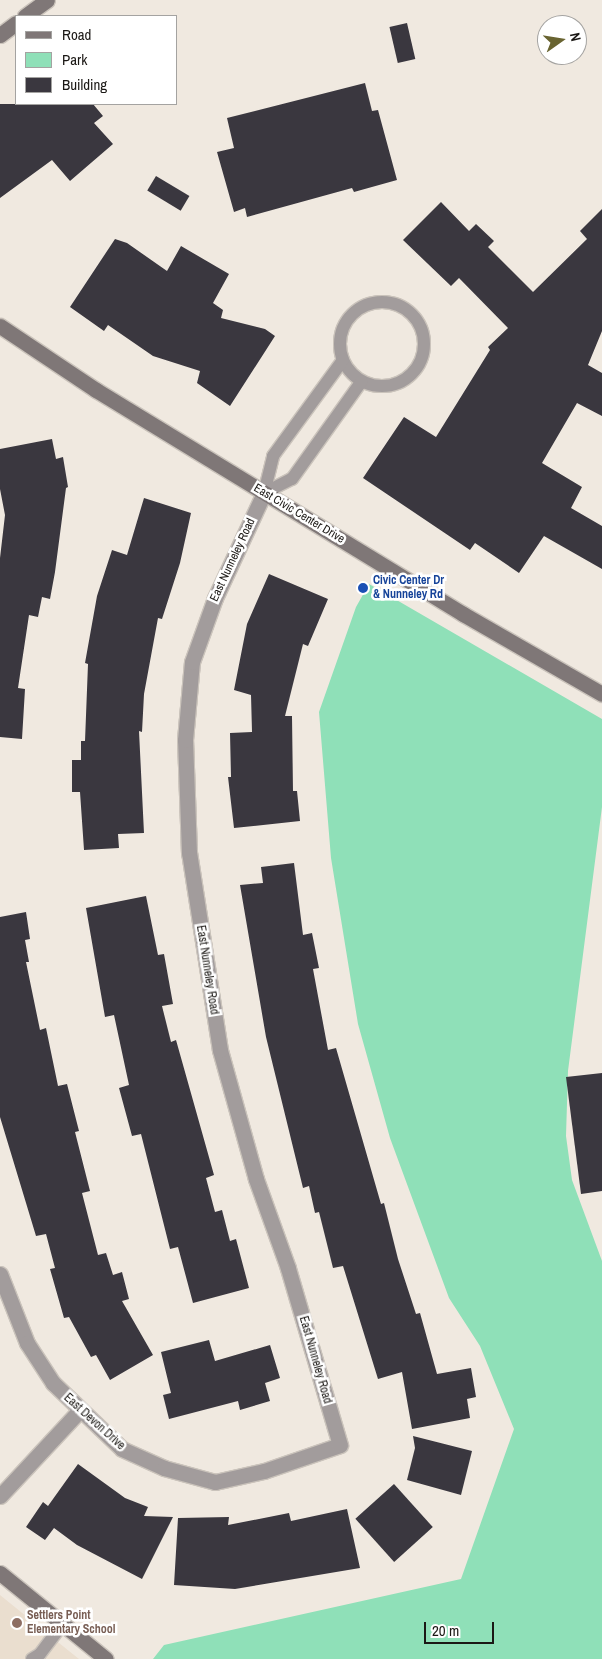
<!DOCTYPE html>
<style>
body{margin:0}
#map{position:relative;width:602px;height:1659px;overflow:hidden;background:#f0e9e0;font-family:"Archivo Narrow",sans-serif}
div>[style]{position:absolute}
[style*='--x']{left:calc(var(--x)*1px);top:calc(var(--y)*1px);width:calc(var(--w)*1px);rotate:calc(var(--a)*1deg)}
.built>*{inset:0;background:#eadecf}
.green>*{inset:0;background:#8fe0b8}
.building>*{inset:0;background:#3a373f;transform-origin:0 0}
.roads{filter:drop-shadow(1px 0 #cac3bb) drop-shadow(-1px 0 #cac3bb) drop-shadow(0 1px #cac3bb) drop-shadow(0 -1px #cac3bb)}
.lane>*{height:12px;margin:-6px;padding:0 6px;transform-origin:6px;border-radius:6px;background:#a29c9c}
.lane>.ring{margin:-6px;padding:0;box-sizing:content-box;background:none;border:12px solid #a29c9c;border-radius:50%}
.street>*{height:15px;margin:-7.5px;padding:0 7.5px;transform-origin:7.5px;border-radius:7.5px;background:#a29c9c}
.secondary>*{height:15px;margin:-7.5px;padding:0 7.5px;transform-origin:7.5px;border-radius:7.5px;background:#7f7777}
.dots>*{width:14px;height:14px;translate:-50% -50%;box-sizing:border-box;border:2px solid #fff;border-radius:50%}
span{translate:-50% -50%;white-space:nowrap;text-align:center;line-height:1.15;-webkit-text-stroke:5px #fff;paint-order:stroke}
.street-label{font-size:12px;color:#1b1815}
.transit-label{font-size:12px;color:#164399;font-weight:700}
.left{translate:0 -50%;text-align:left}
.education-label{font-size:12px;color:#785e54;font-weight:700}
.legend{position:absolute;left:15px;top:15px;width:162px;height:90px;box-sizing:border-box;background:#fff;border:1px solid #a4a3a1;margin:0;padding:6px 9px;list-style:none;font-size:15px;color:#1b1815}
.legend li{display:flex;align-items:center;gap:10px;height:25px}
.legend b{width:25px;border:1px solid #a4a3a1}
.north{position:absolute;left:537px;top:15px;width:50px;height:50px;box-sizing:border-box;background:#fff;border:1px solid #a4a3a1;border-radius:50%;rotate:77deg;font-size:14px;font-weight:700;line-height:20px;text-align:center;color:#1b1815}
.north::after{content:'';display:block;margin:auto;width:18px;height:22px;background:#696431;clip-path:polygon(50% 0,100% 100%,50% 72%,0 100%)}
.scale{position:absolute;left:424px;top:1622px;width:70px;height:22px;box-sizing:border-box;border:2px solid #1b1815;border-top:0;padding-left:6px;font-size:15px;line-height:18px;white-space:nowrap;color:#1b1815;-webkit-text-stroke:4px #fff;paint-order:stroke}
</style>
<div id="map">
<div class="built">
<i style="clip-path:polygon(0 1595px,69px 1651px,79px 1659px,0 1659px)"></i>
</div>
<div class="green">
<i style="clip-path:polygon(369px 584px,602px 719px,602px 807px,568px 1071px,566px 1136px,572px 1180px,602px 1261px,602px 1659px,153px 1659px,164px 1645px,461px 1579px,514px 1429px,480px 1346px,449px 1298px,390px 1138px,358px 1024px,331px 858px,319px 712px,356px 607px)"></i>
</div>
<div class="building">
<i style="left:407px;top:23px;width:37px;height:18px;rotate:77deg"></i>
<i style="clip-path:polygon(365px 83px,372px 111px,378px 110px,397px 180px,354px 192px,352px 188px,247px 217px,245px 208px,234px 212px,217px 152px,234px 148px,227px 118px)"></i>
<i style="clip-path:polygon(0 104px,93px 104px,103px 116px,94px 123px,113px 144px,70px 181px,52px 160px,0 198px)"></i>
<i style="left:156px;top:176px;width:39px;height:17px;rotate:31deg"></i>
<i style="clip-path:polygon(441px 202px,469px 231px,476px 224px,494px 241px,488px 247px,533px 292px,587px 239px,580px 231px,602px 209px,602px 331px,588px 365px,602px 373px,602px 416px,577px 403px,542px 463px,582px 487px,571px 508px,602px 526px,602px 569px,544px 536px,519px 573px,475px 543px,470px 550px,363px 478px,404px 417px,436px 437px,490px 350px,488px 347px,508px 328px,459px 278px,451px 286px,403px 240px)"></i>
<i style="clip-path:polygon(115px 239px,127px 243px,167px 271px,181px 246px,229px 274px,213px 303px,223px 310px,221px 318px,265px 329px,275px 336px,230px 406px,197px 383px,200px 371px,153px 356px,108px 325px,104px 331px,70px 307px)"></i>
<i style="clip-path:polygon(52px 439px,56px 459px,63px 457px,68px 487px,66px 488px,55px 572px,50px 599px,42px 597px,38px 617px,29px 615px,18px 688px,25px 689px,22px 739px,0 737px,0 558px,5px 515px,0 489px,0 449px)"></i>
<i style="clip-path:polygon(144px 498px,191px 513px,180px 563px,162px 619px,158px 618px,144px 694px,142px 732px,139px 731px,144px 833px,118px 834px,119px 848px,84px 850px,80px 792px,72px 792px,72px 760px,81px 760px,81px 741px,85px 741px,88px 664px,85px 663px,97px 596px,112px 550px,127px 555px)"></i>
<i style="clip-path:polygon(269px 574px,328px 599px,308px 646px,303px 644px,285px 716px,292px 716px,293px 791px,297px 791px,300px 821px,234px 828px,228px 777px,231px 777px,230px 733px,252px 732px,251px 695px,234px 690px,247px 624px)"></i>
<i style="clip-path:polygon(294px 863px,303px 935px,312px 933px,319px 968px,313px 969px,328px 1050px,336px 1048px,381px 1204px,384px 1203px,398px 1259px,416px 1314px,420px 1313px,437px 1374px,471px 1368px,476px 1397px,467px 1399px,470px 1418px,412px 1429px,402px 1372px,378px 1379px,343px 1266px,333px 1268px,319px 1212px,315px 1213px,309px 1186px,303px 1188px,266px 1037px,240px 885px,263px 883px,261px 867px)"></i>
<i style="clip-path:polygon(146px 896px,158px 955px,164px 954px,173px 1004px,162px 1006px,171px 1042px,176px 1040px,214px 1175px,206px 1178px,215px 1212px,222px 1210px,230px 1241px,236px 1239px,249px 1288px,193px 1303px,178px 1247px,170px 1249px,141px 1134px,132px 1136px,119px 1088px,129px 1085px,114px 1015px,105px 1017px,86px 908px)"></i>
<i style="clip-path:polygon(26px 912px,30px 939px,25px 940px,29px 962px,26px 962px,40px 1030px,46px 1028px,58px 1086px,67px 1084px,79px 1131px,75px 1132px,90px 1191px,82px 1193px,98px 1255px,106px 1253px,113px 1275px,122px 1272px,129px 1299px,122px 1301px,153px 1355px,110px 1380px,96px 1355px,91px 1357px,69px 1317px,64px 1318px,50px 1269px,55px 1268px,46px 1234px,36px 1236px,0 1117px,0 917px)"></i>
<i style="clip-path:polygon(602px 1073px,602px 1191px,581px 1194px,566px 1077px)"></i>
<i style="clip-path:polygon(209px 1340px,215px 1361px,270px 1345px,280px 1378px,265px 1383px,270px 1401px,240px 1410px,238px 1401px,169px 1419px,163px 1395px,171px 1393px,161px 1352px)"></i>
<i style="clip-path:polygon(413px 1436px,472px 1451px,461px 1495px,407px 1480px,415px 1448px)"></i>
<i style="clip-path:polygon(78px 1464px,125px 1498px,148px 1507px,144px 1516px,173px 1517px,142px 1579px,77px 1545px,54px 1528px,45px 1540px,26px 1527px,43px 1502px,48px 1506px)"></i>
<i style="left:394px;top:1484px;width:58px;height:52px;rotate:48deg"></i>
<i style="clip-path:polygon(347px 1509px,360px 1568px,235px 1589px,174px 1585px,178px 1518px,229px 1517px,228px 1525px,289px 1513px,291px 1521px)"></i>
</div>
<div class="roads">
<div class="lane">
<i class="ring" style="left:340px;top:302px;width:72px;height:72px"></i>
<i style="--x:264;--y:493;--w:38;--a:-76"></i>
<i style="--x:273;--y:456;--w:119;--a:-53.9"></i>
<i style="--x:264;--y:493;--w:31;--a:-27"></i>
<i style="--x:292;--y:479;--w:120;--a:-54.5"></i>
<i style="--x:32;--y:1659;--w:9;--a:-32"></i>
<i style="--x:40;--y:1654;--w:39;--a:-53"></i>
</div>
<div class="street">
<i style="--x:0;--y:1274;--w:74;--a:68.6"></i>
<i style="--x:27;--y:1343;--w:48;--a:57"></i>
<i style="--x:53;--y:1383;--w:95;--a:43.7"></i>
<i style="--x:122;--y:1449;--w:46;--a:24.3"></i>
<i style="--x:164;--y:1468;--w:53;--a:15.4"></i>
<i style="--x:215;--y:1482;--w:50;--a:-12.7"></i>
<i style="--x:264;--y:1471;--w:80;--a:-18.9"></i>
<i style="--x:340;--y:1445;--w:184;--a:-106.4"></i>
<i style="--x:288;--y:1268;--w:95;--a:-109.8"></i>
<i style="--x:256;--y:1179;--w:134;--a:-105.6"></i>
<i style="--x:220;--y:1050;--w:199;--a:-98.9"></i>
<i style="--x:189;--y:853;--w:113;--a:-92"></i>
<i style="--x:185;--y:740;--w:78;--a:-84.9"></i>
<i style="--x:192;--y:662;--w:68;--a:-70.2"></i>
<i style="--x:215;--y:598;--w:116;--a:-65"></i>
<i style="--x:0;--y:1496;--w:116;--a:-47.1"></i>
</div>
<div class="secondary">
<i style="--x:25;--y:16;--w:27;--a:-36"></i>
<i style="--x:0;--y:35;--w:20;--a:-37"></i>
<i style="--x:0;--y:326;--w:115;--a:33.7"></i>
<i style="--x:96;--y:390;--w:430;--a:31.4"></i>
<i style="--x:463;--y:614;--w:160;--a:29.9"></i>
<i style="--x:0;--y:1573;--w:136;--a:39.1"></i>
</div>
</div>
<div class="dots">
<i style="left:363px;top:588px;background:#1a4fb4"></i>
<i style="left:17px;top:1623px;background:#8d6e63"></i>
</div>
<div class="street-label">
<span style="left:299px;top:514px;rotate:31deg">East Civic Center Drive</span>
<span style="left:233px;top:560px;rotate:-65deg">East Nunneley Road</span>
<span style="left:207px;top:970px;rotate:81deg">East Nunneley Road</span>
<span style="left:315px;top:1360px;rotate:74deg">East Nunneley Road</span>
<span style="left:94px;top:1422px;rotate:42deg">East Devon Drive</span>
</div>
<div class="transit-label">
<span class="left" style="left:373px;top:588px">Civic Center Dr<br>&amp; Nunneley Rd</span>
</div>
<div class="education-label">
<span class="left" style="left:27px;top:1623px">Settlers Point<br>Elementary School</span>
</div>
<ul class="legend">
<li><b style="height:6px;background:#7f7777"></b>Road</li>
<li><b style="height:14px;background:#8fe0b8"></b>Park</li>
<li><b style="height:14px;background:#3a373f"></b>Building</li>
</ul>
<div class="north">N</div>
<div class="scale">20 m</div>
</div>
